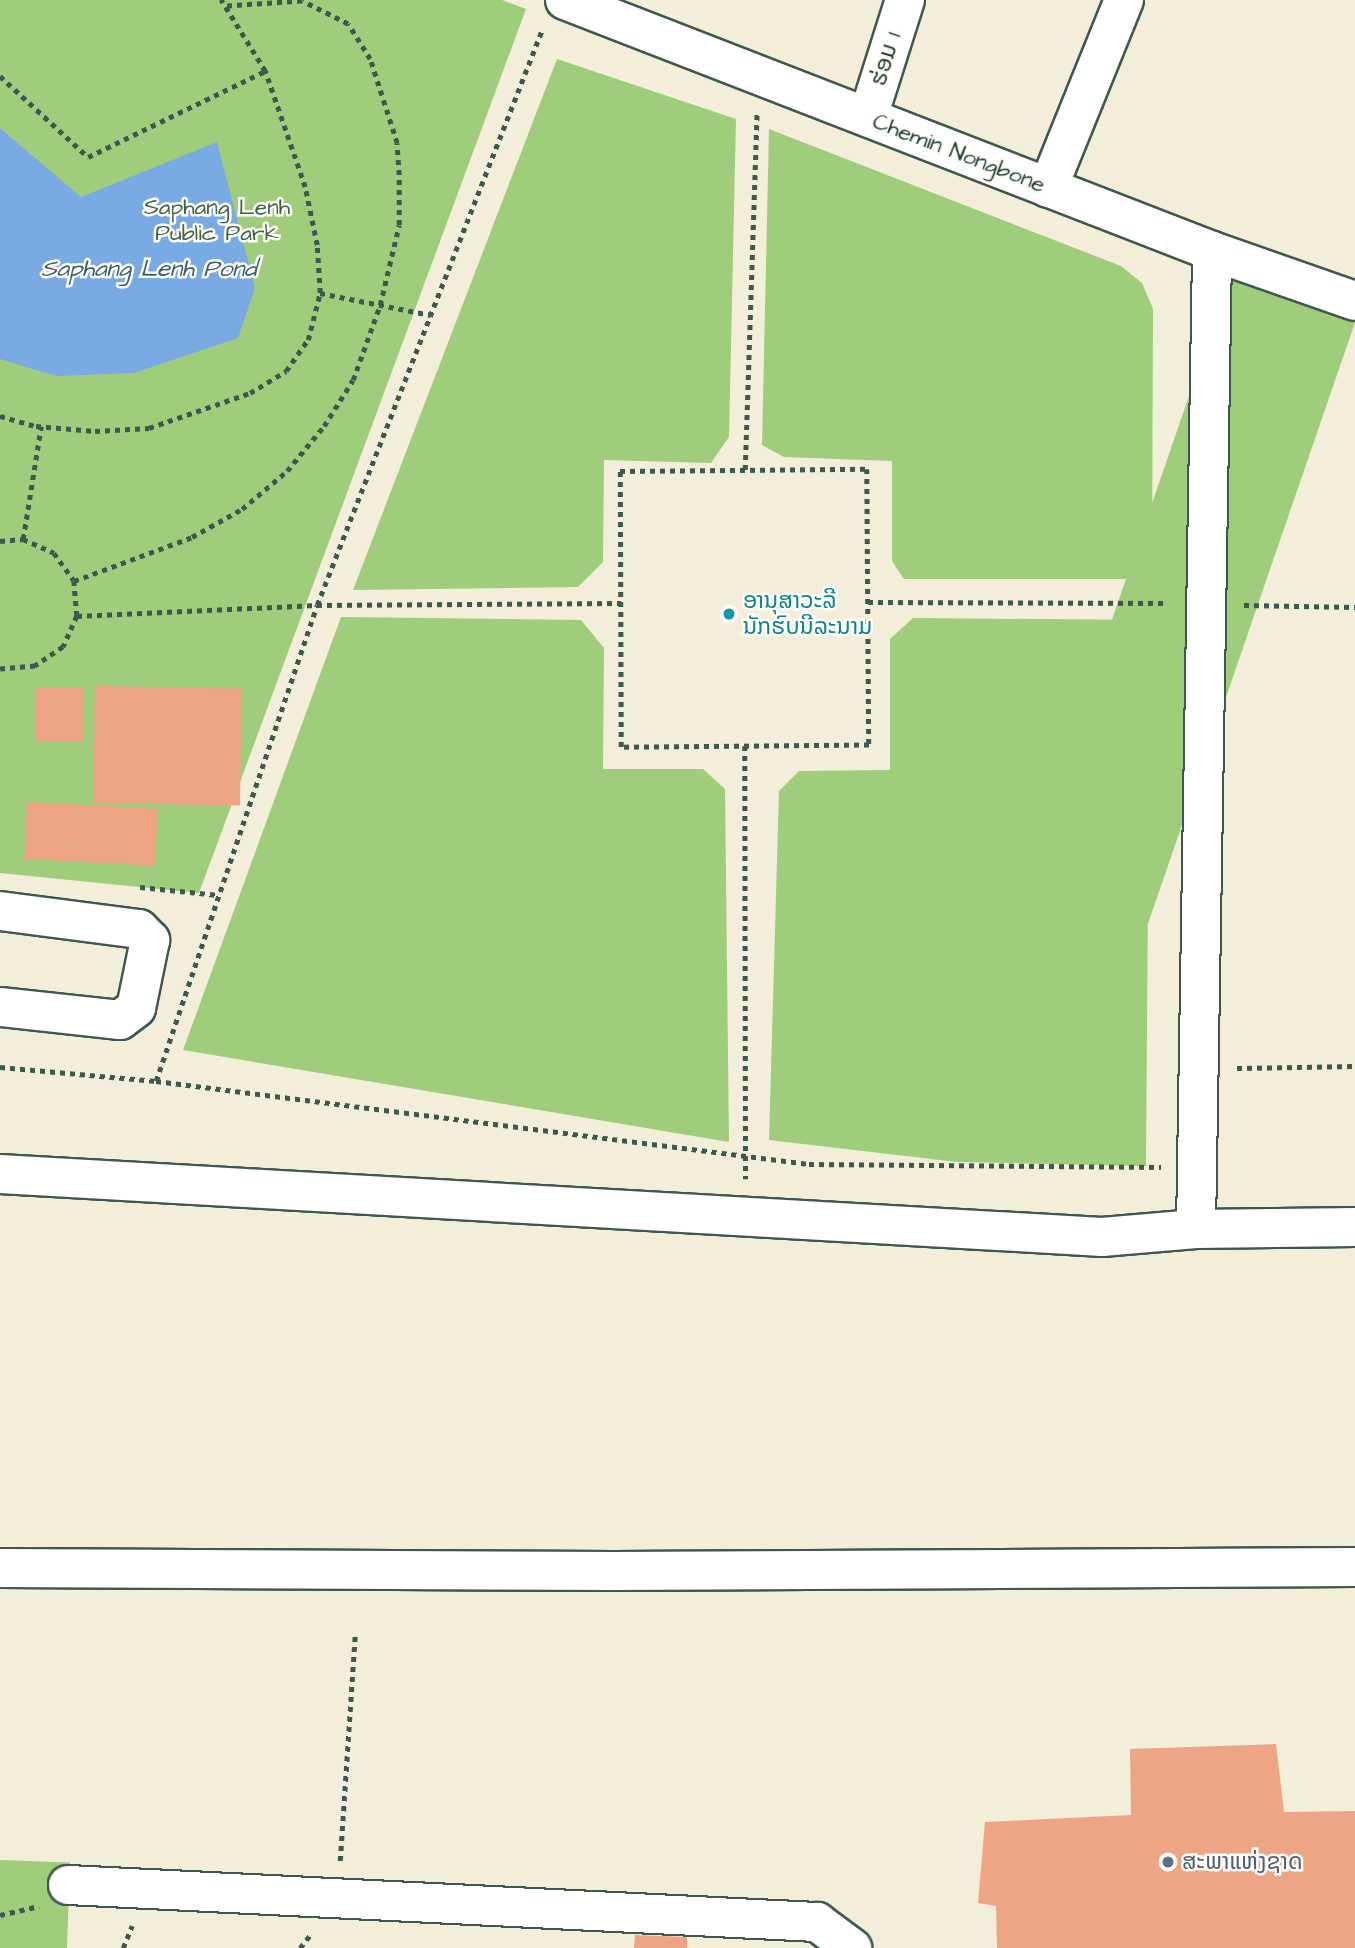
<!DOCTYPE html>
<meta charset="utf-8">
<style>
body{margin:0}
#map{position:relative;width:1355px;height:1948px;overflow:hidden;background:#f2eed9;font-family:"Architects Daughter","Noto Sans Lao",sans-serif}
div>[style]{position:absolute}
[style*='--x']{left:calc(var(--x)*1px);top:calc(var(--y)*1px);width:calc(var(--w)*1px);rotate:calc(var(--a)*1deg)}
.green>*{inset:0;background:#9fcd7b;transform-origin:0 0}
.water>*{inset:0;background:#79aae4}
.building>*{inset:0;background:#eea585;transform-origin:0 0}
.path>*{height:4.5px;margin-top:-2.25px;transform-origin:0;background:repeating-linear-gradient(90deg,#3f584d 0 5px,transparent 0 10px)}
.roads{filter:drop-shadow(2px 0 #3f584d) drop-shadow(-2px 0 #3f584d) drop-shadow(0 2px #3f584d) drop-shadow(0 -2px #3f584d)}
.minor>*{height:38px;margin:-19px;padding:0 19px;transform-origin:19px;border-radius:19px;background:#fff}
.dots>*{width:19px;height:19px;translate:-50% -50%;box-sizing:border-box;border:4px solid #fdfcf7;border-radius:50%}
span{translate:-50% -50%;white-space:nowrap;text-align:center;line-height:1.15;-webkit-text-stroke:5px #fdfcf7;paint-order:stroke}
.street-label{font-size:23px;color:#1f3d34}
.park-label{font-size:23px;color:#3f6146}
.culture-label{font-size:23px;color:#0d838f}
.left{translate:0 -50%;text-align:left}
.service-label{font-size:23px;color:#4e5e75}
.water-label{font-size:24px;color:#3a5e69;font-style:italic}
</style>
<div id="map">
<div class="green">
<i style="clip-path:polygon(0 0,502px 0,526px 9px,199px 893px,0 873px)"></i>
<i style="clip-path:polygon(557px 59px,736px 119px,729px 437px,711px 463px,604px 460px,603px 562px,578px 587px,353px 590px)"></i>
<i style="clip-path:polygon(769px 129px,1121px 266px,1142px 283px,1153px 309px,1152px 579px,904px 579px,892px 561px,892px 461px,784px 457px,762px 445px)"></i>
<i style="left:1230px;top:277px;width:133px;height:873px;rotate:19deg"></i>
<i style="clip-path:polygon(341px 617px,581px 620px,604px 648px,603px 769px,703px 769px,725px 789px,729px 1142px,183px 1050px)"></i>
<i style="clip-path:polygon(913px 618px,1150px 620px,1146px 1166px,957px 1162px,769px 1140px,779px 791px,799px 771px,890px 770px,890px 639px)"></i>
<i style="left:0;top:1860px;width:70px;height:88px;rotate:2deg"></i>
</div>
<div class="water">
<i style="clip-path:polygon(0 128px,81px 197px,217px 142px,255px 288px,238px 338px,134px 373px,56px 376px,0 359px)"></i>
</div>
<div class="building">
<i style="left:95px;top:686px;width:147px;height:117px;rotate:1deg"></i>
<i style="left:36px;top:687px;width:47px;height:54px"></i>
<i style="left:27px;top:802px;width:131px;height:57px;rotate:3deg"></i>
<i style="clip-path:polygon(1276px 1744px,1284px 1812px,1355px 1811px,1355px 1948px,997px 1948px,996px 1906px,978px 1903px,985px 1822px,1131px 1815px,1130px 1749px)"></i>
<i style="clip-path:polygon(635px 1935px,687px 1937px,687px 1948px,634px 1948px)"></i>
</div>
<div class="path">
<i style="--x:0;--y:76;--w:120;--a:42.6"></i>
<i style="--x:88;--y:157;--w:197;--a:-25.9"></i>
<i style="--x:320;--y:293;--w:113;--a:11.2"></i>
<i style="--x:0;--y:416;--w:37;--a:16"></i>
<i style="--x:36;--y:426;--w:59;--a:4.8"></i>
<i style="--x:95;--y:431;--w:54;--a:-3.2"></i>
<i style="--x:149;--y:428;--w:107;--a:-19.1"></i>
<i style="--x:250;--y:393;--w:42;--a:-31.4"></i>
<i style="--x:286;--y:371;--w:38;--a:-55"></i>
<i style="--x:308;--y:340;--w:49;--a:-75.7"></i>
<i style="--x:320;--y:293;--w:48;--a:-93.6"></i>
<i style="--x:317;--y:245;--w:59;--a:-101.7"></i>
<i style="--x:305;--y:187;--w:123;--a:-109"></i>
<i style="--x:265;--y:71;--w:84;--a:-121.8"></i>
<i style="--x:867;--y:469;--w:276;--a:89.6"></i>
<i style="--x:869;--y:745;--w:248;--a:179.5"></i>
<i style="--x:621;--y:747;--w:276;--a:-90.2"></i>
<i style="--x:620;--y:471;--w:247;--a:-0.5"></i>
<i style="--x:745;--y:470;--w:356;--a:-88.1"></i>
<i style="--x:23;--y:539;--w:114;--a:-80.9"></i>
<i style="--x:0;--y:541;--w:23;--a:-5"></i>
<i style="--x:23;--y:539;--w:34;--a:24"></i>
<i style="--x:54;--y:553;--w:34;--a:54"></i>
<i style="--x:74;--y:581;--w:35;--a:85"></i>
<i style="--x:77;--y:616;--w:34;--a:114"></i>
<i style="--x:63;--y:647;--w:34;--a:146"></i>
<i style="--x:35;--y:666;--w:35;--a:175"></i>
<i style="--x:74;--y:581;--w:126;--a:-20.4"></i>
<i style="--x:192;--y:537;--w:57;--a:-29.2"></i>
<i style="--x:242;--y:509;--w:59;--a:-40.2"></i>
<i style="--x:287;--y:471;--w:58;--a:-50.6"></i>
<i style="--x:324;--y:426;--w:54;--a:-57.8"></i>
<i style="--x:353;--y:380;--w:80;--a:-70.2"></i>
<i style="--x:380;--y:305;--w:82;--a:-76.6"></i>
<i style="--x:399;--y:225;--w:50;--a:-90"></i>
<i style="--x:399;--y:175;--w:32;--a:-94"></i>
<i style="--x:397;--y:143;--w:88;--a:-107.8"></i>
<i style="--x:370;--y:59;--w:41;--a:-122.2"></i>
<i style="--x:348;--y:24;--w:51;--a:-153.4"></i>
<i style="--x:302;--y:1;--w:75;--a:176.2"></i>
<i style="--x:868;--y:602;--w:300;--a:0.2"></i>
<i style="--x:1244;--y:605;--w:111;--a:1"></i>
<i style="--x:77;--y:616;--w:240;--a:-2.6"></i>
<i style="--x:317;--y:605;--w:304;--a:-0.4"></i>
<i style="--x:745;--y:746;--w:433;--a:89.9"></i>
<i style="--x:140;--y:887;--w:79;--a:5.8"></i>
<i style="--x:0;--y:1067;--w:157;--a:5.1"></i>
<i style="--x:156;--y:1081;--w:658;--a:7.24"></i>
<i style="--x:809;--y:1164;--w:352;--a:0.5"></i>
<i style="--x:1237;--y:1068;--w:118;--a:-1"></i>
<i style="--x:156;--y:1081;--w:502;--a:-71.31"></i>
<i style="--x:317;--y:605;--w:617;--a:-68.63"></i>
<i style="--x:340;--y:1861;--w:225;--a:-86.2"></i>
<i style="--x:0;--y:1915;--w:40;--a:-13"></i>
<i style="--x:123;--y:1948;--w:24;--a:-68"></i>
<i style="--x:300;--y:1948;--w:16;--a:-52"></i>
</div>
<div class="roads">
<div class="minor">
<i style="--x:565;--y:0;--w:694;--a:21.2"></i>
<i style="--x:1212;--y:251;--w:151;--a:19.3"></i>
<i style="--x:868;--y:117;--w:123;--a:-72.5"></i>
<i style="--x:1048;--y:188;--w:203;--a:-68"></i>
<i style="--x:0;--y:911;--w:140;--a:7.4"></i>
<i style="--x:139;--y:929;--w:16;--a:45"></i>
<i style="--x:150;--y:940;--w:69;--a:101.6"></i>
<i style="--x:136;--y:1008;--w:20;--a:143"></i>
<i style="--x:120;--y:1020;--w:121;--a:-173.8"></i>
<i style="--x:0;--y:1174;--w:1104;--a:3.27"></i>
<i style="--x:1102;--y:1237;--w:94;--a:-4.9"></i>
<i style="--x:1196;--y:1229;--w:159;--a:-0.7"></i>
<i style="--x:1196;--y:1229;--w:978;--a:-89.06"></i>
<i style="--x:0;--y:1568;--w:615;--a:0.28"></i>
<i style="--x:615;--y:1571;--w:740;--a:-0.31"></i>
<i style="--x:68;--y:1885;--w:750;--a:2.83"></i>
<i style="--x:817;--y:1922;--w:44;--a:36.6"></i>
</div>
</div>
<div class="dots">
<i style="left:729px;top:614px;background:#0f9aa8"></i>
<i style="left:1168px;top:1862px;background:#5c6f8a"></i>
</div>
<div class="street-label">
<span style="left:886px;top:59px;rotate:-73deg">ຮ່ອມ 1</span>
<span style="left:959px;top:153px;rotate:21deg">Chemin Nongbone</span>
</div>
<div class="park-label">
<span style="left:217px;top:220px">Saphang Lenh<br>Public Park</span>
</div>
<div class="culture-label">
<span class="left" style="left:743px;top:614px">ອານຸສາວະລີ<br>ນັກຮົບນີລະນາມ</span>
</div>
<div class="service-label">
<span class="left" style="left:1182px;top:1862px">ສະພາແຫ່ງຊາດ</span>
</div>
<div class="water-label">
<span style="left:149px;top:270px">Saphang Lenh Pond</span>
</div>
</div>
